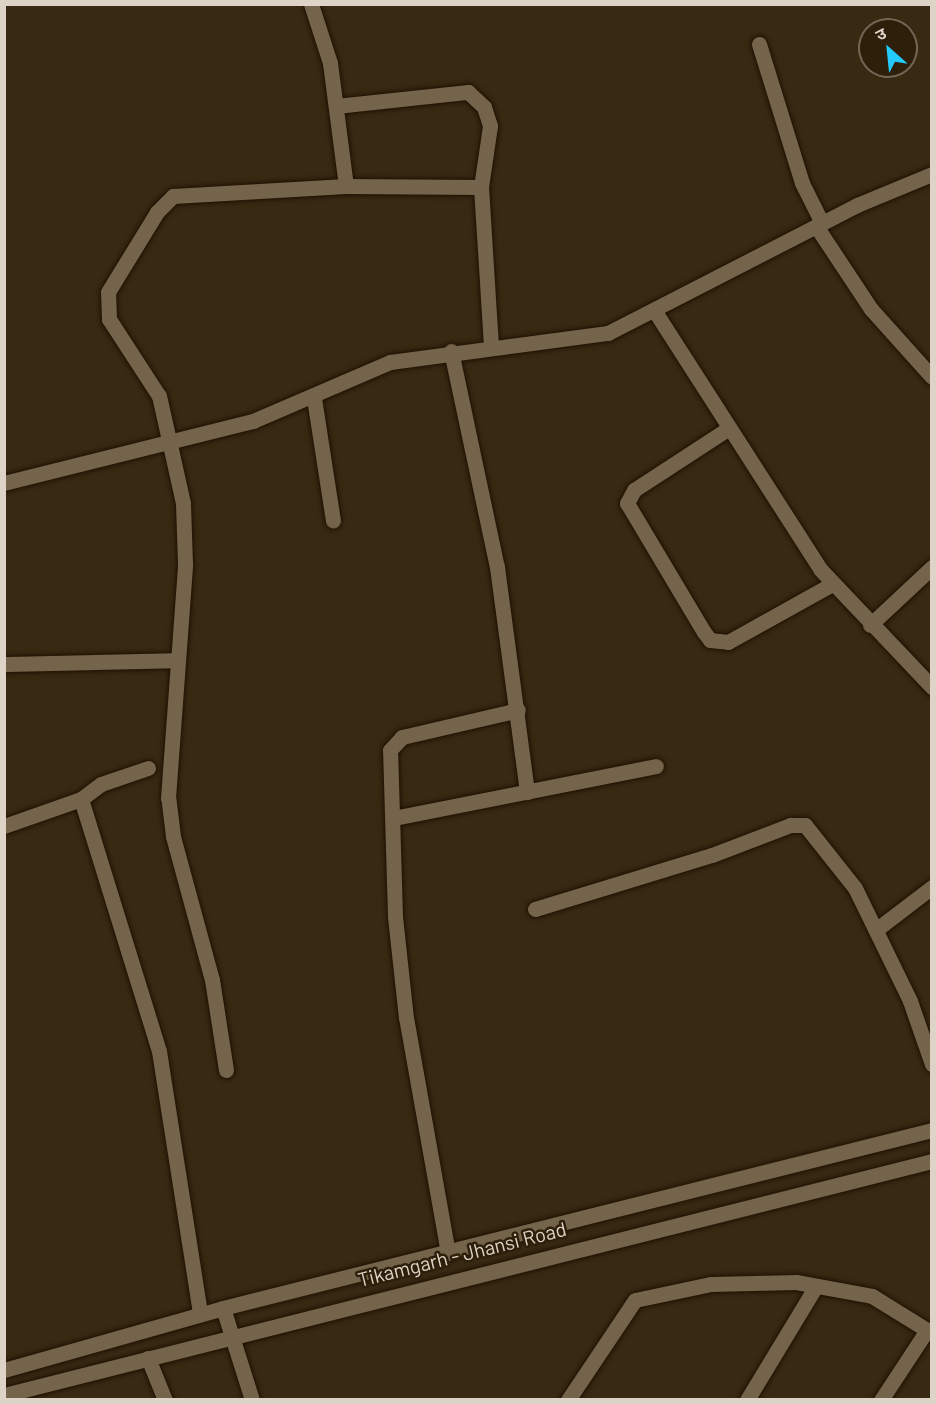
<!DOCTYPE html>
<meta charset="utf-8">
<style>
body{margin:0}
#map{position:relative;width:936px;height:1404px;overflow:hidden;background:#382913;font-family:Barlow,"Noto Sans Devanagari",sans-serif}
div>[style]{position:absolute}
.roads{filter:drop-shadow(0 0 2px #1f1100) drop-shadow(0 0 2px #1f1100)}
.street>*{height:15px;margin:-7.5px;padding:0 7.5px;transform-origin:7.5px;border-radius:7.5px;background:#74644c}
.secondary>*{height:15px;margin:-7.5px;padding:0 7.5px;transform-origin:7.5px;border-radius:7.5px;background:#74644c}
span{translate:-50% -50%;white-space:nowrap;text-align:center;line-height:1.15;-webkit-text-stroke:5px #2d1f09;paint-order:stroke}
.street-label{font-size:20px;color:#ddd4c7}
.frame{position:absolute;inset:0;border:6px solid #ddd4c7;pointer-events:none}
.north{position:absolute;left:858px;top:18px;width:60px;height:60px;box-sizing:border-box;background:#2d1f09;border:2px solid #736755;border-radius:50%;rotate:333deg;font-size:16px;font-weight:700;line-height:24px;text-align:center;color:#ddd4c7}
.north::after{content:'';display:block;margin:auto;width:21px;height:27px;background:#24c9fe;clip-path:polygon(50% 0,100% 100%,50% 72%,0 100%)}
</style>
<div id="map">
<div class="roads">
<div class="street">
<i style="left:311px;top:4px;width:62px;rotate:72.1deg"></i>
<i style="left:330px;top:63px;width:124px;rotate:82.6deg"></i>
<i style="left:759px;top:44px;width:145px;rotate:72.8deg"></i>
<i style="left:802px;top:183px;width:45px;rotate:63.4deg"></i>
<i style="left:336px;top:106px;width:133px;rotate:-6.1deg"></i>
<i style="left:468px;top:92px;width:22px;rotate:43deg"></i>
<i style="left:484px;top:107px;width:20px;rotate:72deg"></i>
<i style="left:490px;top:126px;width:62px;rotate:98.4deg"></i>
<i style="left:816px;top:226px;width:100px;rotate:56.5deg"></i>
<i style="left:871px;top:309px;width:91px;rotate:48.1deg"></i>
<i style="left:654px;top:310px;width:308px;rotate:57.3deg"></i>
<i style="left:820px;top:569px;width:163px;rotate:46.5deg"></i>
<i style="left:451px;top:351px;width:221px;rotate:78deg"></i>
<i style="left:497px;top:567px;width:227px;rotate:82.4deg"></i>
<i style="left:314px;top:398px;width:124px;rotate:81.2deg"></i>
<i style="left:729px;top:428px;width:113px;rotate:146.9deg"></i>
<i style="left:634px;top:490px;width:15px;rotate:118deg"></i>
<i style="left:627px;top:503px;width:150px;rotate:59.2deg"></i>
<i style="left:704px;top:632px;width:10px;rotate:53deg"></i>
<i style="left:710px;top:640px;width:18px;rotate:6deg"></i>
<i style="left:728px;top:642px;width:119px;rotate:-29.1deg"></i>
<i style="left:4px;top:483px;width:257px;rotate:-14deg"></i>
<i style="left:253px;top:421px;width:149px;rotate:-23.3deg"></i>
<i style="left:390px;top:362px;width:220px;rotate:-7.6deg"></i>
<i style="left:608px;top:333px;width:280px;rotate:-27.2deg"></i>
<i style="left:857px;top:205px;width:81px;rotate:-22.5deg"></i>
<i style="left:870px;top:625px;width:85px;rotate:-43.1deg"></i>
<i style="left:4px;top:664px;width:173px;rotate:-1.3deg"></i>
<i style="left:148px;top:768px;width:50px;rotate:161.2deg"></i>
<i style="left:101px;top:784px;width:25px;rotate:143deg"></i>
<i style="left:81px;top:799px;width:264px;rotate:72.8deg"></i>
<i style="left:159px;top:1051px;width:266px;rotate:81.1deg"></i>
<i style="left:394px;top:818px;width:267px;rotate:-11.2deg"></i>
<i style="left:4px;top:826px;width:82px;rotate:-19.3deg"></i>
<i style="left:535px;top:909px;width:185px;rotate:-17deg"></i>
<i style="left:712px;top:855px;width:84px;rotate:-21deg"></i>
<i style="left:790px;top:825px;width:15px"></i>
<i style="left:805px;top:825px;width:80px;rotate:51.6deg"></i>
<i style="left:855px;top:888px;width:126px;rotate:64deg"></i>
<i style="left:910px;top:1001px;width:67px;rotate:70.8deg"></i>
<i style="left:877px;top:929px;width:69px;rotate:-37.4deg"></i>
<i style="left:226px;top:1070px;width:91px;rotate:-98.8deg"></i>
<i style="left:212px;top:980px;width:149px;rotate:-105.2deg"></i>
<i style="left:173px;top:836px;width:38px;rotate:-97deg"></i>
<i style="left:168px;top:798px;width:235px;rotate:-85.8deg"></i>
<i style="left:185px;top:564px;width:61px;rotate:-91.9deg"></i>
<i style="left:183px;top:503px;width:110px;rotate:-102.6deg"></i>
<i style="left:159px;top:396px;width:92px;rotate:-123deg"></i>
<i style="left:109px;top:319px;width:27px;rotate:-92deg"></i>
<i style="left:108px;top:292px;width:94px;rotate:-58.5deg"></i>
<i style="left:157px;top:212px;width:23px;rotate:-45deg"></i>
<i style="left:173px;top:196px;width:173px;rotate:-3.3deg"></i>
<i style="left:346px;top:186px;width:135px;rotate:0.4deg"></i>
<i style="left:481px;top:187px;width:160px;rotate:86.4deg"></i>
<i style="left:448px;top:1253px;width:239px;rotate:-100.1deg"></i>
<i style="left:406px;top:1018px;width:103px;rotate:-96.2deg"></i>
<i style="left:395px;top:916px;width:166px;rotate:-91.7deg"></i>
<i style="left:390px;top:750px;width:18px;rotate:-47deg"></i>
<i style="left:402px;top:737px;width:119px;rotate:-13.1deg"></i>
<i style="left:223px;top:1308px;width:96px;rotate:72.5deg"></i>
<i style="left:148px;top:1358px;width:45px;rotate:68deg"></i>
<i style="left:568px;top:1400px;width:120px;rotate:-56.2deg"></i>
<i style="left:635px;top:1300px;width:78px;rotate:-11.9deg"></i>
<i style="left:711px;top:1284px;width:85px;rotate:-1.3deg"></i>
<i style="left:796px;top:1282px;width:77px;rotate:10.4deg"></i>
<i style="left:872px;top:1296px;width:70px;rotate:31.7deg"></i>
<i style="left:747px;top:1400px;width:133px;rotate:-58.8deg"></i>
<i style="left:881px;top:1400px;width:84px;rotate:-56.7deg"></i>
</div>
<div class="secondary">
<i style="left:4px;top:1370px;width:228px;rotate:-15.8deg"></i>
<i style="left:223px;top:1308px;width:731px;rotate:-14.09deg"></i>
<i style="left:4px;top:1395px;width:957px;rotate:-14.15deg"></i>
</div>
</div>
<div class="street-label">
<span style="left:462px;top:1254px;rotate:-14deg">Tikamgarh - Jhansi Road</span>
</div>
<div class="frame"></div>
<div class="north">उ</div>
</div>
